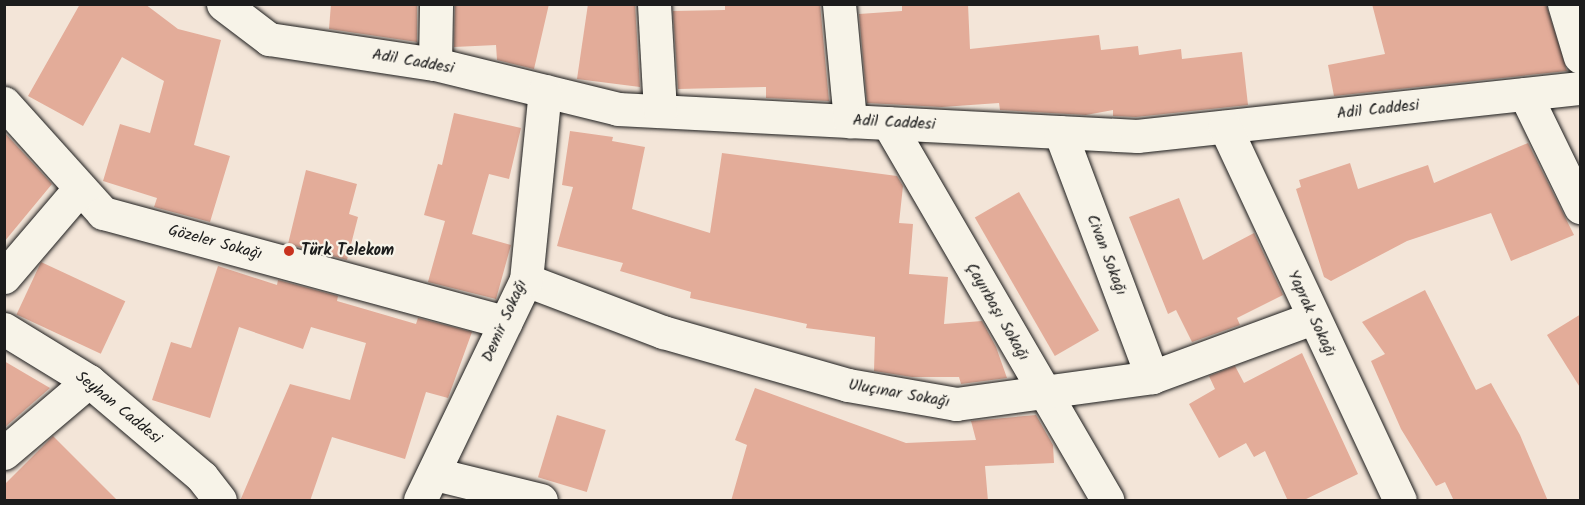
<!DOCTYPE html>
<meta charset="utf-8">
<style>
body{margin:0}
#map{position:relative;width:1585px;height:505px;overflow:hidden;background:#f3e5d8;font-family:Kalam,sans-serif}
div>[style]{position:absolute}
.building>*{inset:0;background:#e3ac99;transform-origin:0 0}
.roads{filter:drop-shadow(0 0 2px #1c1c1c) drop-shadow(0 0 2px #1c1c1c)}
.minor>*{height:33px;margin:-16.5px;padding:0 16.5px;transform-origin:16.5px;border-radius:16.5px;background:#f7f3e8}
.dots>*{width:16px;height:16px;translate:-50% -50%;box-sizing:border-box;border:3px solid #f7f3e8;border-radius:50%}
span{translate:-50% -50%;white-space:nowrap;text-align:center;line-height:1.15;-webkit-text-stroke:4.5px #f7f3e8;paint-order:stroke}
.street-label{font-size:16px;color:#1c1c1c}
.poi-label{font-size:16px;color:#1c1c1c;font-weight:700}
.left{translate:0 -50%;text-align:left}
.frame{position:absolute;inset:0;border:6px solid #1c1c1c;pointer-events:none}
</style>
<div id="map">
<div class="building">
<i style="clip-path:polygon(80px 4px,145px 4px,178px 29px,221px 40px,194px 145px,230px 156px,210px 222px,154px 207px,157px 198px,103px 181px,120px 124px,150px 133px,164px 81px,122px 57px,83px 126px,28px 96px)"></i>
<i style="clip-path:polygon(331px 4px,417px 4px,417px 42px,329px 29px)"></i>
<i style="clip-path:polygon(455px 4px,549px 4px,534px 69px,497px 60px,496px 45px,454px 47px)"></i>
<i style="clip-path:polygon(588px 4px,635px 4px,640px 87px,577px 79px)"></i>
<i style="clip-path:polygon(725px 4px,820px 4px,829px 101px,766px 98px,766px 87px,678px 89px,673px 11px,725px 10px)"></i>
<i style="clip-path:polygon(902px 4px,968px 4px,970px 49px,1099px 35px,1101px 50px,1138px 46px,1139px 55px,1181px 49px,1182px 59px,1242px 52px,1248px 105px,1136px 117px,1113px 116px,1113px 110px,1086px 115px,1000px 110px,999px 103px,942px 107px,867px 103px,859px 14px,902px 11px)"></i>
<i style="clip-path:polygon(1372px 4px,1546px 4px,1567px 71px,1334px 96px,1328px 65px,1385px 54px)"></i>
<i style="clip-path:polygon(454px 113px,521px 128px,509px 179px,489px 174px,472px 234px,511px 245px,496px 299px,428px 282px,445px 221px,424px 215px,438px 164px,442px 165px)"></i>
<i style="clip-path:polygon(570px 131px,613px 137px,612px 141px,645px 147px,632px 209px,710px 233px,722px 153px,897px 176px,903px 186px,899px 223px,913px 224px,909px 274px,948px 277px,944px 324px,982px 321px,996px 347px,1007px 378px,961px 384px,959px 377px,912px 377px,874px 371px,875px 337px,806px 328px,807px 324px,690px 298px,691px 292px,620px 271px,623px 263px,557px 246px,573px 187px,562px 185px)"></i>
<i style="clip-path:polygon(4px 132px,52px 184px,4px 242px)"></i>
<i style="clip-path:polygon(1528px 143px,1574px 235px,1511px 261px,1491px 213px,1407px 241px,1331px 281px,1324px 277px,1296px 189px,1301px 187px,1299px 180px,1350px 163px,1358px 189px,1428px 165px,1434px 183px)"></i>
<i style="clip-path:polygon(306px 170px,357px 184px,349px 214px,358px 217px,347px 260px,288px 244px)"></i>
<i style="left:1019px;top:192px;width:160px;height:51px;rotate:60deg"></i>
<i style="clip-path:polygon(1179px 198px,1203px 260px,1254px 233px,1283px 295px,1237px 318px,1240px 325px,1192px 342px,1176px 310px,1168px 314px,1129px 217px)"></i>
<i style="left:41px;top:262px;width:93px;height:58px;rotate:25deg"></i>
<i style="clip-path:polygon(218px 266px,277px 285px,278px 280px,338px 296px,337px 301px,416px 324px,418px 318px,472px 332px,448px 398px,426px 392px,405px 459px,332px 437px,310px 501px,240px 501px,290px 384px,350px 400px,366px 343px,311px 327px,303px 349px,239px 327px,210px 418px,152px 400px,171px 342px,191px 348px)"></i>
<i style="clip-path:polygon(1425px 290px,1476px 390px,1491px 383px,1520px 435px,1548px 501px,1454px 501px,1445px 482px,1436px 486px,1401px 429px,1371px 361px,1385px 354px,1362px 322px)"></i>
<i style="clip-path:polygon(1581px 314px,1581px 389px,1547px 335px)"></i>
<i style="clip-path:polygon(1302px 353px,1358px 474px,1302px 501px,1288px 501px,1265px 451px,1254px 457px,1246px 443px,1219px 458px,1189px 404px,1215px 389px,1209px 376px,1235px 366px,1244px 383px)"></i>
<i style="clip-path:polygon(4px 361px,50px 388px,4px 428px)"></i>
<i style="clip-path:polygon(755px 388px,906px 443px,976px 440px,971px 421px,1036px 415px,1053px 445px,1054px 463px,985px 466px,988px 501px,731px 501px,747px 445px,735px 440px)"></i>
<i style="left:557px;top:415px;width:51px;height:65px;rotate:17deg"></i>
<i style="clip-path:polygon(53px 436px,118px 501px,4px 501px,4px 485px)"></i>
</div>
<div class="roads">
<div class="minor">
<i style="left:223px;top:4px;width:58px;rotate:37.3deg"></i>
<i style="left:269px;top:39px;width:168px;rotate:8.6deg"></i>
<i style="left:435px;top:64px;width:188px;rotate:13.8deg"></i>
<i style="left:618px;top:109px;width:520px;rotate:2.98deg"></i>
<i style="left:1137px;top:136px;width:446px;rotate:-6.2deg"></i>
<i style="left:654px;top:4px;width:107px;rotate:86.8deg"></i>
<i style="left:839px;top:4px;width:118px;rotate:84.6deg"></i>
<i style="left:1564px;top:4px;width:55px;rotate:73.2deg"></i>
<i style="left:435px;top:64px;width:60px;rotate:-89deg"></i>
<i style="left:1525px;top:94px;width:126px;rotate:64deg"></i>
<i style="left:4px;top:103px;width:148px;rotate:48deg"></i>
<i style="left:103px;top:213px;width:417px;rotate:15.2deg"></i>
<i style="left:888px;top:123px;width:436px;rotate:59.8deg"></i>
<i style="left:1225px;top:127px;width:412px;rotate:64.9deg"></i>
<i style="left:1060px;top:132px;width:262px;rotate:69.4deg"></i>
<i style="left:4px;top:277px;width:117px;rotate:-49.5deg"></i>
<i style="left:526px;top:280px;width:147px;rotate:20.8deg"></i>
<i style="left:663px;top:332px;width:192px;rotate:16deg"></i>
<i style="left:848px;top:385px;width:110px;rotate:10deg"></i>
<i style="left:956px;top:404px;width:198px;rotate:-7.8deg"></i>
<i style="left:1152px;top:377px;width:171px;rotate:-20.2deg"></i>
<i style="left:4px;top:329px;width:100px;rotate:31.5deg"></i>
<i style="left:89px;top:381px;width:148px;rotate:40.3deg"></i>
<i style="left:202px;top:477px;width:29px;rotate:52deg"></i>
<i style="left:4px;top:453px;width:111px;rotate:-40.3deg"></i>
<i style="left:435px;top:474px;width:109px;rotate:13.8deg"></i>
<i style="left:420px;top:500px;width:244px;rotate:-64.3deg"></i>
<i style="left:526px;top:280px;width:190px;rotate:-84.3deg"></i>
</div>
</div>
<div class="dots">
<i style="left:289px;top:251px;background:#c8321e"></i>
</div>
<div class="street-label">
<span style="left:413px;top:62px;rotate:10deg">Adil Caddesi</span>
<span style="left:1378px;top:110px;rotate:-6deg">Adil Caddesi</span>
<span style="left:894px;top:123px;rotate:3deg">Adil Caddesi</span>
<span style="left:215px;top:243px;rotate:15deg">Gözeler Sokağı</span>
<span style="left:1106px;top:255px;rotate:69deg">Civan Sokağı</span>
<span style="left:997px;top:312px;rotate:60deg">Çayırbaşı Sokağı</span>
<span style="left:1311px;top:314px;rotate:65deg">Yaprak Sokağı</span>
<span style="left:505px;top:321px;rotate:-66deg">Demir Sokağı</span>
<span style="left:899px;top:394px;rotate:10deg">Uluçınar Sokağı</span>
<span style="left:118px;top:408px;rotate:39deg">Seyhan Caddesi</span>
</div>
<div class="poi-label">
<span class="left" style="left:301px;top:251px">Türk Telekom</span>
</div>
<div class="frame"></div>
</div>
